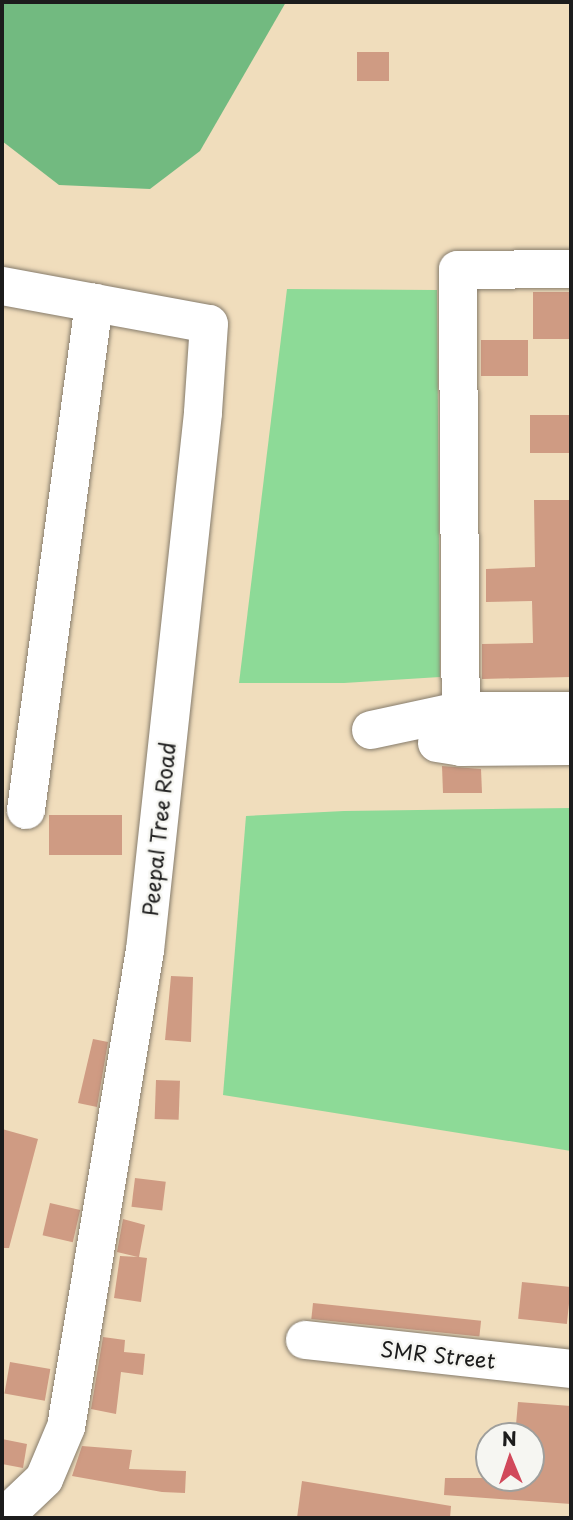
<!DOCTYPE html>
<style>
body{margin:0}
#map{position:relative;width:573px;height:1520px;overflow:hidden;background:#f0ddbc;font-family:"Playpen Sans",sans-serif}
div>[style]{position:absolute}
.green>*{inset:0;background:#8dda97}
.forest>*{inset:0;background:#72ba80}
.building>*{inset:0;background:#cf9b83;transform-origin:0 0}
.roads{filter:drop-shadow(0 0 2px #867c6c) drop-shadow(0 0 2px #867c6c)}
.minor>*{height:38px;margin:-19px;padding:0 19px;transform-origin:19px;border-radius:19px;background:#fff}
span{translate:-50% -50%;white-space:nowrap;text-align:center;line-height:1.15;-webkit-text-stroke:5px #f6f6f2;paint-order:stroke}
.street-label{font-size:21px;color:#1c1c1c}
.frame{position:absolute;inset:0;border:4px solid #1c1c1c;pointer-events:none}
.north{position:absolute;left:475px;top:1422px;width:70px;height:70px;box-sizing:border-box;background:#f6f6f2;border:2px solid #9f9f9c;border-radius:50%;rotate:358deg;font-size:19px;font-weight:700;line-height:28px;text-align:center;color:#1c1c1c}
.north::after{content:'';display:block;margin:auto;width:24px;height:32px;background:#d1495b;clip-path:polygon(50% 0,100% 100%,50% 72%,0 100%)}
</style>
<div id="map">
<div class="green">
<i style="clip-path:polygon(287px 289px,437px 290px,440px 677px,344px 683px,239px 683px)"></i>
<i style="clip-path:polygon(571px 808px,571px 1151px,223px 1095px,246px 816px,344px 811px)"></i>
</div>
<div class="forest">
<i style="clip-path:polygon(2px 2px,286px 2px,200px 151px,150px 189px,59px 185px,2px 141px)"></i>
</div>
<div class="building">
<i style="left:357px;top:52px;width:32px;height:29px"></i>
<i style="left:571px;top:292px;width:47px;height:38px;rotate:90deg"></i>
<i style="left:528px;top:340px;width:36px;height:47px;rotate:90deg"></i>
<i style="left:571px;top:415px;width:38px;height:41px;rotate:90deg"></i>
<i style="clip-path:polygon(534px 500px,571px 500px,571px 677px,482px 679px,482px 644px,533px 643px,532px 601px,486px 602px,486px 569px,535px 567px)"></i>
<i style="clip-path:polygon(442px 766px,481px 769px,482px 793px,443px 793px)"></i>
<i style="left:49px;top:815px;width:73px;height:40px"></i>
<i style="clip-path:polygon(171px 976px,193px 977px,191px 1042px,165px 1040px)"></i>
<i style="clip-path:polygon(93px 1039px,108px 1042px,97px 1107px,78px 1103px)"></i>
<i style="left:156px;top:1080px;width:24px;height:39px;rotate:2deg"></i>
<i style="clip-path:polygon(2px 1129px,38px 1139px,9px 1248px,2px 1248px)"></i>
<i style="left:135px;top:1178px;width:31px;height:29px;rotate:7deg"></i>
<i style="left:50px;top:1203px;width:31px;height:33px;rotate:13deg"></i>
<i style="clip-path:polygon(123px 1219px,145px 1225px,139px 1257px,147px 1258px,141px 1302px,114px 1298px,120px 1256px,138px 1257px,117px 1252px)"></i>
<i style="left:522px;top:1282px;width:49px;height:37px;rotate:6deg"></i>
<i style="left:313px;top:1303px;width:169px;height:16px;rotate:6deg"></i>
<i style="clip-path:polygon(103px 1337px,125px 1340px,124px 1352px,145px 1354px,143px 1375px,121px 1372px,116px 1414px,91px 1409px)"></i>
<i style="left:10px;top:1362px;width:41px;height:32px;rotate:10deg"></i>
<i style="clip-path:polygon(518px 1402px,571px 1406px,571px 1504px,444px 1495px,445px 1478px,531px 1478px,531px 1436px,515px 1436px)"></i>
<i style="clip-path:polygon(2px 1439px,27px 1444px,23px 1468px,2px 1464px)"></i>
<i style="clip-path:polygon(82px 1446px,132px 1450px,129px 1469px,186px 1471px,185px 1493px,162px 1492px,72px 1476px)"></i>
<i style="clip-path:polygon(302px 1481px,451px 1506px,450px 1518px,297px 1518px)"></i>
</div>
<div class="roads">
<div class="minor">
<i style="left:2px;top:286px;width:210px;rotate:10.4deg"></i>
<i style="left:209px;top:324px;width:89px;rotate:93.9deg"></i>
<i style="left:203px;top:413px;width:540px;rotate:96.16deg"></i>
<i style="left:145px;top:950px;width:483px;rotate:99.4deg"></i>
<i style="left:66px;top:1427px;width:56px;rotate:112.9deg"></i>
<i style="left:44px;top:1479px;width:57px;rotate:136.4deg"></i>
<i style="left:371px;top:730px;width:91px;rotate:-12.1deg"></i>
<i style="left:460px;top:711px;width:111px"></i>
<i style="left:437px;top:743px;width:24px;rotate:9deg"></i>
<i style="left:461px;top:747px;width:110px;rotate:-0.5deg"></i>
<i style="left:461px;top:747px;width:477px;rotate:-90.4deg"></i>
<i style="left:458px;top:270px;width:113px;rotate:-0.5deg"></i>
<i style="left:26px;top:810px;width:512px;rotate:-82.36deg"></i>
<i style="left:305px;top:1340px;width:268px;rotate:6.2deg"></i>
</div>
</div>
<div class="street-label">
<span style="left:158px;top:829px;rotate:-84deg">Peepal Tree Road</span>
<span style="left:438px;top:1354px;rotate:6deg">SMR Street</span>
</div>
<div class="frame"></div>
<div class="north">N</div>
</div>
